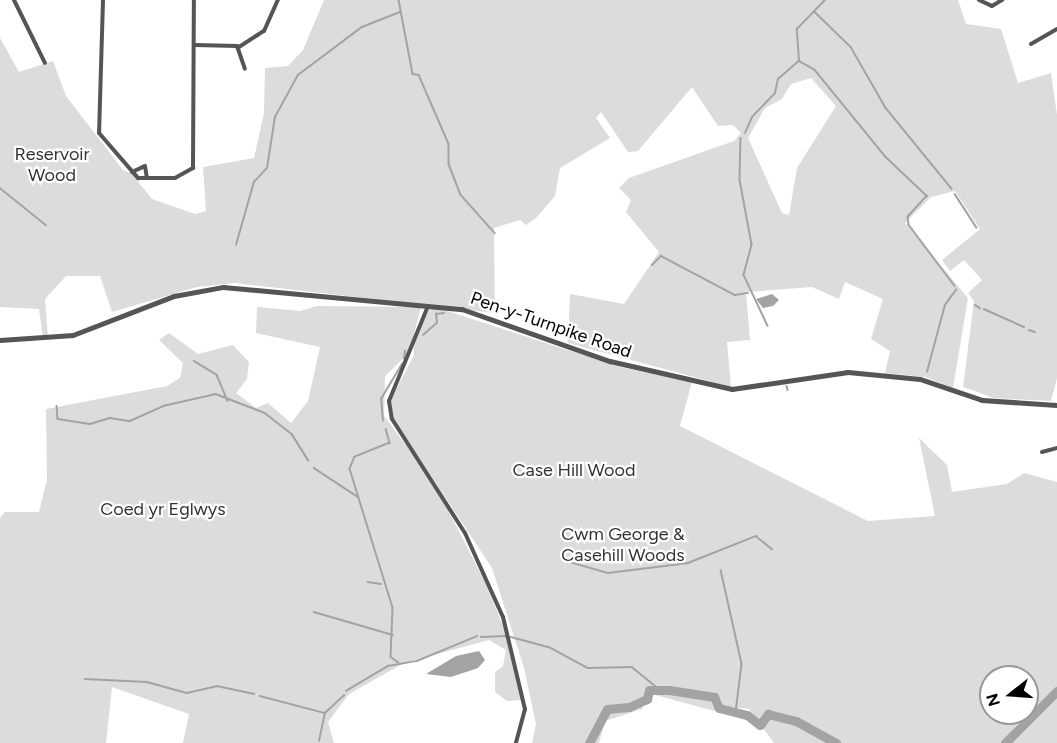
<!DOCTYPE html>
<style>
body{margin:0}
#map{position:relative;width:1057px;height:743px;overflow:hidden;background:#fff;font-family:Figtree,sans-serif}
div>[style]{position:absolute}
.green>*{inset:0;background:#dcdcdc}
.water>*{inset:0;background:#a3a3a3}
.stream>*{height:1.5px;margin:-0.75px;padding:0 0.75px;transform-origin:0.75px;border-radius:0.75px;background:#a3a3a3}
.river>*{height:9px;margin:-4.5px;padding:0 4.5px;transform-origin:4.5px;border-radius:4.5px;background:#a3a3a3}
.minor>*{height:4px;margin:-2px;padding:0 2px;transform-origin:2px;border-radius:2px;background:#555}
.tertiary>*{height:4.5px;margin:-2.25px;padding:0 2.25px;transform-origin:2.25px;border-radius:2.25px;background:#555}
span{translate:-50% -50%;white-space:nowrap;text-align:center;line-height:1.15;-webkit-text-stroke:4.5px #fff;paint-order:stroke}
.park-label{font-size:18px;color:#333}
.street-label{font-size:18px;color:#000}
.north{position:absolute;left:979px;top:665px;width:60px;height:60px;box-sizing:border-box;background:#fff;border:2px solid #999;border-radius:50%;rotate:253deg;font-size:16px;font-weight:700;line-height:24px;text-align:center;color:#000}
.north::after{content:'';display:block;margin:auto;width:21px;height:27px;background:#000;clip-path:polygon(50% 0,100% 100%,50% 72%,0 100%)}
</style>
<div id="map">
<div class="green">
<i style="clip-path:polygon(evenodd,324px 0,958px 0,966px 24px,1001px 29px,1018px 83px,1051px 73px,1057px 115px,1057px 378px,1051px 401px,994px 398px,963px 387px,974px 301px,968px 293px,982px 280px,964px 260px,950px 271px,942px 260px,980px 229px,955px 191px,931px 197px,905px 223px,968px 298px,953px 388px,925px 377px,885px 373px,890px 351px,871px 339px,883px 299px,845px 282px,839px 299px,812px 287px,746px 292px,750px 340px,727px 342px,731px 387px,568px 343px,570px 294px,624px 304px,659px 252px,626px 212px,631px 200px,619px 188px,629px 178px,734px 141px,741px 133px,733px 125px,718px 126px,692px 87px,638px 151px,628px 152px,601px 112px,596px 118px,610px 138px,560px 168px,555px 196px,536px 218px,526px 225px,520px 220px,494px 228px,495px 313px,235px 283px,197px 287px,112px 312px,100px 276px,66px 276px,45px 299px,48px 338px,43px 339px,39px 309px,0 307px,0 38px,19px 72px,53px 61px,66px 96px,123px 170px,131px 173px,152px 199px,195px 214px,206px 211px,203px 167px,254px 158px,264px 113px,265px 68px,288px 66px,303px 50px,324px 0,811px 78px,836px 106px,797px 168px,789px 215px,782px 213px,748px 138px,765px 108px,782px 99px,791px 84px,811px 78px)"></i>
<i style="clip-path:polygon(317px 306px,421px 307px,409px 353px,385px 376px,384px 416px,433px 481px,486px 584px,511px 646px,521px 700px,507px 701px,495px 692px,495px 672px,503px 666px,506px 650px,489px 640px,404px 663px,349px 694px,328px 722px,334px 743px,183px 743px,189px 714px,112px 687px,106px 743px,0 743px,0 518px,5px 512px,39px 512px,47px 479px,46px 409px,167px 386px,180px 378px,183px 363px,159px 340px,169px 333px,198px 354px,233px 345px,249px 362px,247px 379px,236px 393px,256px 408px,268px 403px,291px 423px,308px 401px,320px 347px,256px 333px,257px 307px,300px 311px)"></i>
<i style="clip-path:polygon(evenodd,438px 308px,620px 367px,692px 382px,680px 426px,868px 521px,935px 516px,919px 438px,947px 465px,952px 492px,1007px 484px,1024px 473px,1057px 482px,1057px 743px,774px 743px,749px 709px,731px 707px,729px 715px,648px 693px,642px 709px,605px 721px,599px 743px,532px 743px,536px 724px,524px 668px,492px 568px,394px 420px,390px 401px,414px 355px,413px 342px,429px 310px,438px 308px,991px 677px,1027px 677px,1027px 713px,991px 713px,991px 677px)"></i>
</div>
<div class="water">
<i style="clip-path:polygon(772px 294px,779px 300px,773px 306px,763px 308px,756px 299px)"></i>
<i style="clip-path:polygon(479px 651px,485px 660px,478px 668px,451px 677px,426px 674px,456px 656px)"></i>
</div>
<div class="stream">
<i style="left:399px;top:0;width:75px;rotate:79.3deg"></i>
<i style="left:413px;top:74px;width:6px;rotate:9deg"></i>
<i style="left:419px;top:75px;width:75px;rotate:66.5deg"></i>
<i style="left:449px;top:144px;width:20px;rotate:90deg"></i>
<i style="left:449px;top:164px;width:33px;rotate:69deg"></i>
<i style="left:461px;top:195px;width:51px;rotate:48.2deg"></i>
<i style="left:815px;top:12px;width:50px;rotate:44.2deg"></i>
<i style="left:851px;top:47px;width:70px;rotate:60.2deg"></i>
<i style="left:886px;top:108px;width:104px;rotate:50.8deg"></i>
<i style="left:799px;top:61px;width:18px;rotate:29deg"></i>
<i style="left:815px;top:70px;width:112px;rotate:50.8deg"></i>
<i style="left:886px;top:157px;width:57px;rotate:43.6deg"></i>
<i style="left:927px;top:196px;width:28px;rotate:132deg"></i>
<i style="left:908px;top:217px;width:8px;rotate:83deg"></i>
<i style="left:909px;top:225px;width:76px;rotate:53deg"></i>
<i style="left:745px;top:133px;width:17px;rotate:-66deg"></i>
<i style="left:752px;top:117px;width:33px;rotate:-46deg"></i>
<i style="left:775px;top:93px;width:14px;rotate:-78deg"></i>
<i style="left:778px;top:79px;width:28px;rotate:-41deg"></i>
<i style="left:799px;top:61px;width:32px;rotate:-94deg"></i>
<i style="left:797px;top:29px;width:40px;rotate:-46deg"></i>
<i style="left:741px;top:138px;width:42px;rotate:91.4deg"></i>
<i style="left:740px;top:180px;width:66px;rotate:79.5deg"></i>
<i style="left:752px;top:245px;width:31px;rotate:105deg"></i>
<i style="left:744px;top:275px;width:56px;rotate:64.8deg"></i>
<i style="left:0;top:188px;width:59px;rotate:38.8deg"></i>
<i style="left:955px;top:194px;width:40px;rotate:57.1deg"></i>
<i style="left:236px;top:245px;width:66px;rotate:-74.1deg"></i>
<i style="left:254px;top:182px;width:19px;rotate:-47deg"></i>
<i style="left:267px;top:168px;width:52px;rotate:-81.1deg"></i>
<i style="left:275px;top:117px;width:48px;rotate:-61.3deg"></i>
<i style="left:298px;top:75px;width:80px;rotate:-36.9deg"></i>
<i style="left:362px;top:27px;width:41px;rotate:-21.5deg"></i>
<i style="left:652px;top:265px;width:13px;rotate:-45deg"></i>
<i style="left:661px;top:256px;width:84px;rotate:27.8deg"></i>
<i style="left:735px;top:295px;width:13px;rotate:-9deg"></i>
<i style="left:975px;top:305px;width:6px;rotate:31deg"></i>
<i style="left:984px;top:309px;width:44px;rotate:24.2deg"></i>
<i style="left:1029px;top:330px;width:6px;rotate:18deg"></i>
<i style="left:423px;top:335px;width:18px;rotate:-41deg"></i>
<i style="left:437px;top:323px;width:9px;rotate:-96deg"></i>
<i style="left:436px;top:314px;width:8px;rotate:-7deg"></i>
<i style="left:404px;top:359px;width:8px;rotate:-83deg"></i>
<i style="left:194px;top:361px;width:27px;rotate:31deg"></i>
<i style="left:217px;top:375px;width:28px;rotate:67deg"></i>
<i style="left:927px;top:372px;width:69px;rotate:-75deg"></i>
<i style="left:945px;top:305px;width:19px;rotate:-54deg"></i>
<i style="left:787px;top:386px;width:4px;rotate:76deg"></i>
<i style="left:57px;top:406px;width:13px;rotate:86deg"></i>
<i style="left:58px;top:419px;width:32px;rotate:9deg"></i>
<i style="left:90px;top:424px;width:21px;rotate:-17deg"></i>
<i style="left:110px;top:418px;width:20px;rotate:9deg"></i>
<i style="left:130px;top:421px;width:36px;rotate:-24deg"></i>
<i style="left:163px;top:406px;width:54px;rotate:-12.8deg"></i>
<i style="left:216px;top:394px;width:53px;rotate:21.2deg"></i>
<i style="left:265px;top:413px;width:34px;rotate:38deg"></i>
<i style="left:292px;top:434px;width:31px;rotate:58deg"></i>
<i style="left:383px;top:421px;width:22px;rotate:-95deg"></i>
<i style="left:381px;top:399px;width:41px;rotate:-59deg"></i>
<i style="left:386px;top:429px;width:15px;rotate:74deg"></i>
<i style="left:390px;top:443px;width:38px;rotate:158deg"></i>
<i style="left:355px;top:457px;width:13px;rotate:113deg"></i>
<i style="left:350px;top:469px;width:145px;rotate:72.8deg"></i>
<i style="left:393px;top:608px;width:49px;rotate:92.3deg"></i>
<i style="left:391px;top:657px;width:9px;rotate:36deg"></i>
<i style="left:314px;top:468px;width:53px;rotate:33.4deg"></i>
<i style="left:563px;top:560px;width:47px;rotate:16.1deg"></i>
<i style="left:608px;top:573px;width:81px;rotate:-7.1deg"></i>
<i style="left:688px;top:563px;width:73px;rotate:-21.7deg"></i>
<i style="left:756px;top:536px;width:21px;rotate:39deg"></i>
<i style="left:721px;top:570px;width:96px;rotate:77.4deg"></i>
<i style="left:742px;top:664px;width:49px;rotate:97deg"></i>
<i style="left:368px;top:582px;width:13px;rotate:9deg"></i>
<i style="left:314px;top:612px;width:82px;rotate:16.2deg"></i>
<i style="left:481px;top:637px;width:25px;rotate:-2deg"></i>
<i style="left:511px;top:637px;width:39px;rotate:15deg"></i>
<i style="left:549px;top:647px;width:44px;rotate:28.3deg"></i>
<i style="left:588px;top:668px;width:44px;rotate:-1.3deg"></i>
<i style="left:632px;top:667px;width:36px;rotate:39deg"></i>
<i style="left:85px;top:679px;width:62px;rotate:2.8deg"></i>
<i style="left:147px;top:682px;width:41px;rotate:15.4deg"></i>
<i style="left:187px;top:693px;width:31px;rotate:-13deg"></i>
<i style="left:217px;top:686px;width:38px;rotate:12deg"></i>
<i style="left:346px;top:691px;width:49px;rotate:-30.8deg"></i>
<i style="left:388px;top:666px;width:29px;rotate:-10deg"></i>
<i style="left:417px;top:661px;width:65px;rotate:-22.6deg"></i>
<i style="left:260px;top:696px;width:67px;rotate:14.7deg"></i>
<i style="left:319px;top:741px;width:29px;rotate:-78deg"></i>
<i style="left:325px;top:713px;width:26px;rotate:-43deg"></i>
</div>
<div class="river">
<i style="left:589px;top:743px;width:38px;rotate:-62deg"></i>
<i style="left:607px;top:709px;width:22px;rotate:-5deg"></i>
<i style="left:629px;top:707px;width:20px;rotate:-24deg"></i>
<i style="left:647px;top:699px;width:9px;rotate:-77deg"></i>
<i style="left:649px;top:690px;width:20px"></i>
<i style="left:669px;top:690px;width:46px;rotate:8.8deg"></i>
<i style="left:714px;top:697px;width:12px;rotate:66deg"></i>
<i style="left:719px;top:708px;width:29px;rotate:14deg"></i>
<i style="left:747px;top:715px;width:16px;rotate:38deg"></i>
<i style="left:760px;top:725px;width:14px;rotate:-54deg"></i>
<i style="left:768px;top:714px;width:29px;rotate:14deg"></i>
<i style="left:796px;top:721px;width:46px;rotate:28.8deg"></i>
<i style="left:1005px;top:743px;width:74px;rotate:-45deg"></i>
</div>
<div class="minor">
<i style="left:14px;top:0;width:70px;rotate:63.8deg"></i>
<i style="left:103px;top:0;width:133px;rotate:91.7deg"></i>
<i style="left:99px;top:133px;width:60px;rotate:49.1deg"></i>
<i style="left:138px;top:178px;width:37px"></i>
<i style="left:175px;top:178px;width:21px;rotate:-29deg"></i>
<i style="left:193px;top:168px;width:168px;rotate:-89.7deg"></i>
<i style="left:979px;top:0;width:14px;rotate:25deg"></i>
<i style="left:992px;top:6px;width:12px;rotate:-31deg"></i>
<i style="left:1031px;top:44px;width:30px;rotate:-30deg"></i>
<i style="left:195px;top:45px;width:42px;rotate:1.4deg"></i>
<i style="left:237px;top:46px;width:24px;rotate:71deg"></i>
<i style="left:239px;top:47px;width:30px;rotate:-33deg"></i>
<i style="left:264px;top:31px;width:34px;rotate:-66deg"></i>
<i style="left:132px;top:172px;width:14px;rotate:-25deg"></i>
<i style="left:145px;top:166px;width:12px;rotate:81deg"></i>
<i style="left:428px;top:306px;width:103px;rotate:112.3deg"></i>
<i style="left:389px;top:401px;width:18px;rotate:81deg"></i>
<i style="left:392px;top:419px;width:135px;rotate:57.4deg"></i>
<i style="left:465px;top:533px;width:92px;rotate:65.7deg"></i>
<i style="left:503px;top:617px;width:95px;rotate:76.6deg"></i>
<i style="left:525px;top:709px;width:35px;rotate:105deg"></i>
<i style="left:1042px;top:452px;width:16px;rotate:-15deg"></i>
</div>
<div class="tertiary">
<i style="left:0;top:340px;width:73px;rotate:-3.9deg"></i>
<i style="left:73px;top:335px;width:108px;rotate:-21.1deg"></i>
<i style="left:174px;top:296px;width:50px;rotate:-10.4deg"></i>
<i style="left:223px;top:287px;width:240px;rotate:5.3deg"></i>
<i style="left:462px;top:309px;width:157px;rotate:19.4deg"></i>
<i style="left:610px;top:361px;width:125px;rotate:12.9deg"></i>
<i style="left:732px;top:389px;width:117px;rotate:-8.3deg"></i>
<i style="left:848px;top:372px;width:72px;rotate:5.6deg"></i>
<i style="left:920px;top:379px;width:65px;rotate:18.7deg"></i>
<i style="left:982px;top:400px;width:75px;rotate:3.8deg"></i>
</div>
<div class="park-label">
<span style="left:52px;top:165px">Reservoir<br>Wood</span>
<span style="left:574px;top:470px">Case Hill Wood</span>
<span style="left:163px;top:509px">Coed yr Eglwys</span>
<span style="left:623px;top:545px">Cwm George &amp;<br>Casehill Woods</span>
</div>
<div class="street-label">
<span style="left:551px;top:325px;rotate:19deg">Pen-y-Turnpike Road</span>
</div>
<div class="north">N</div>
</div>
